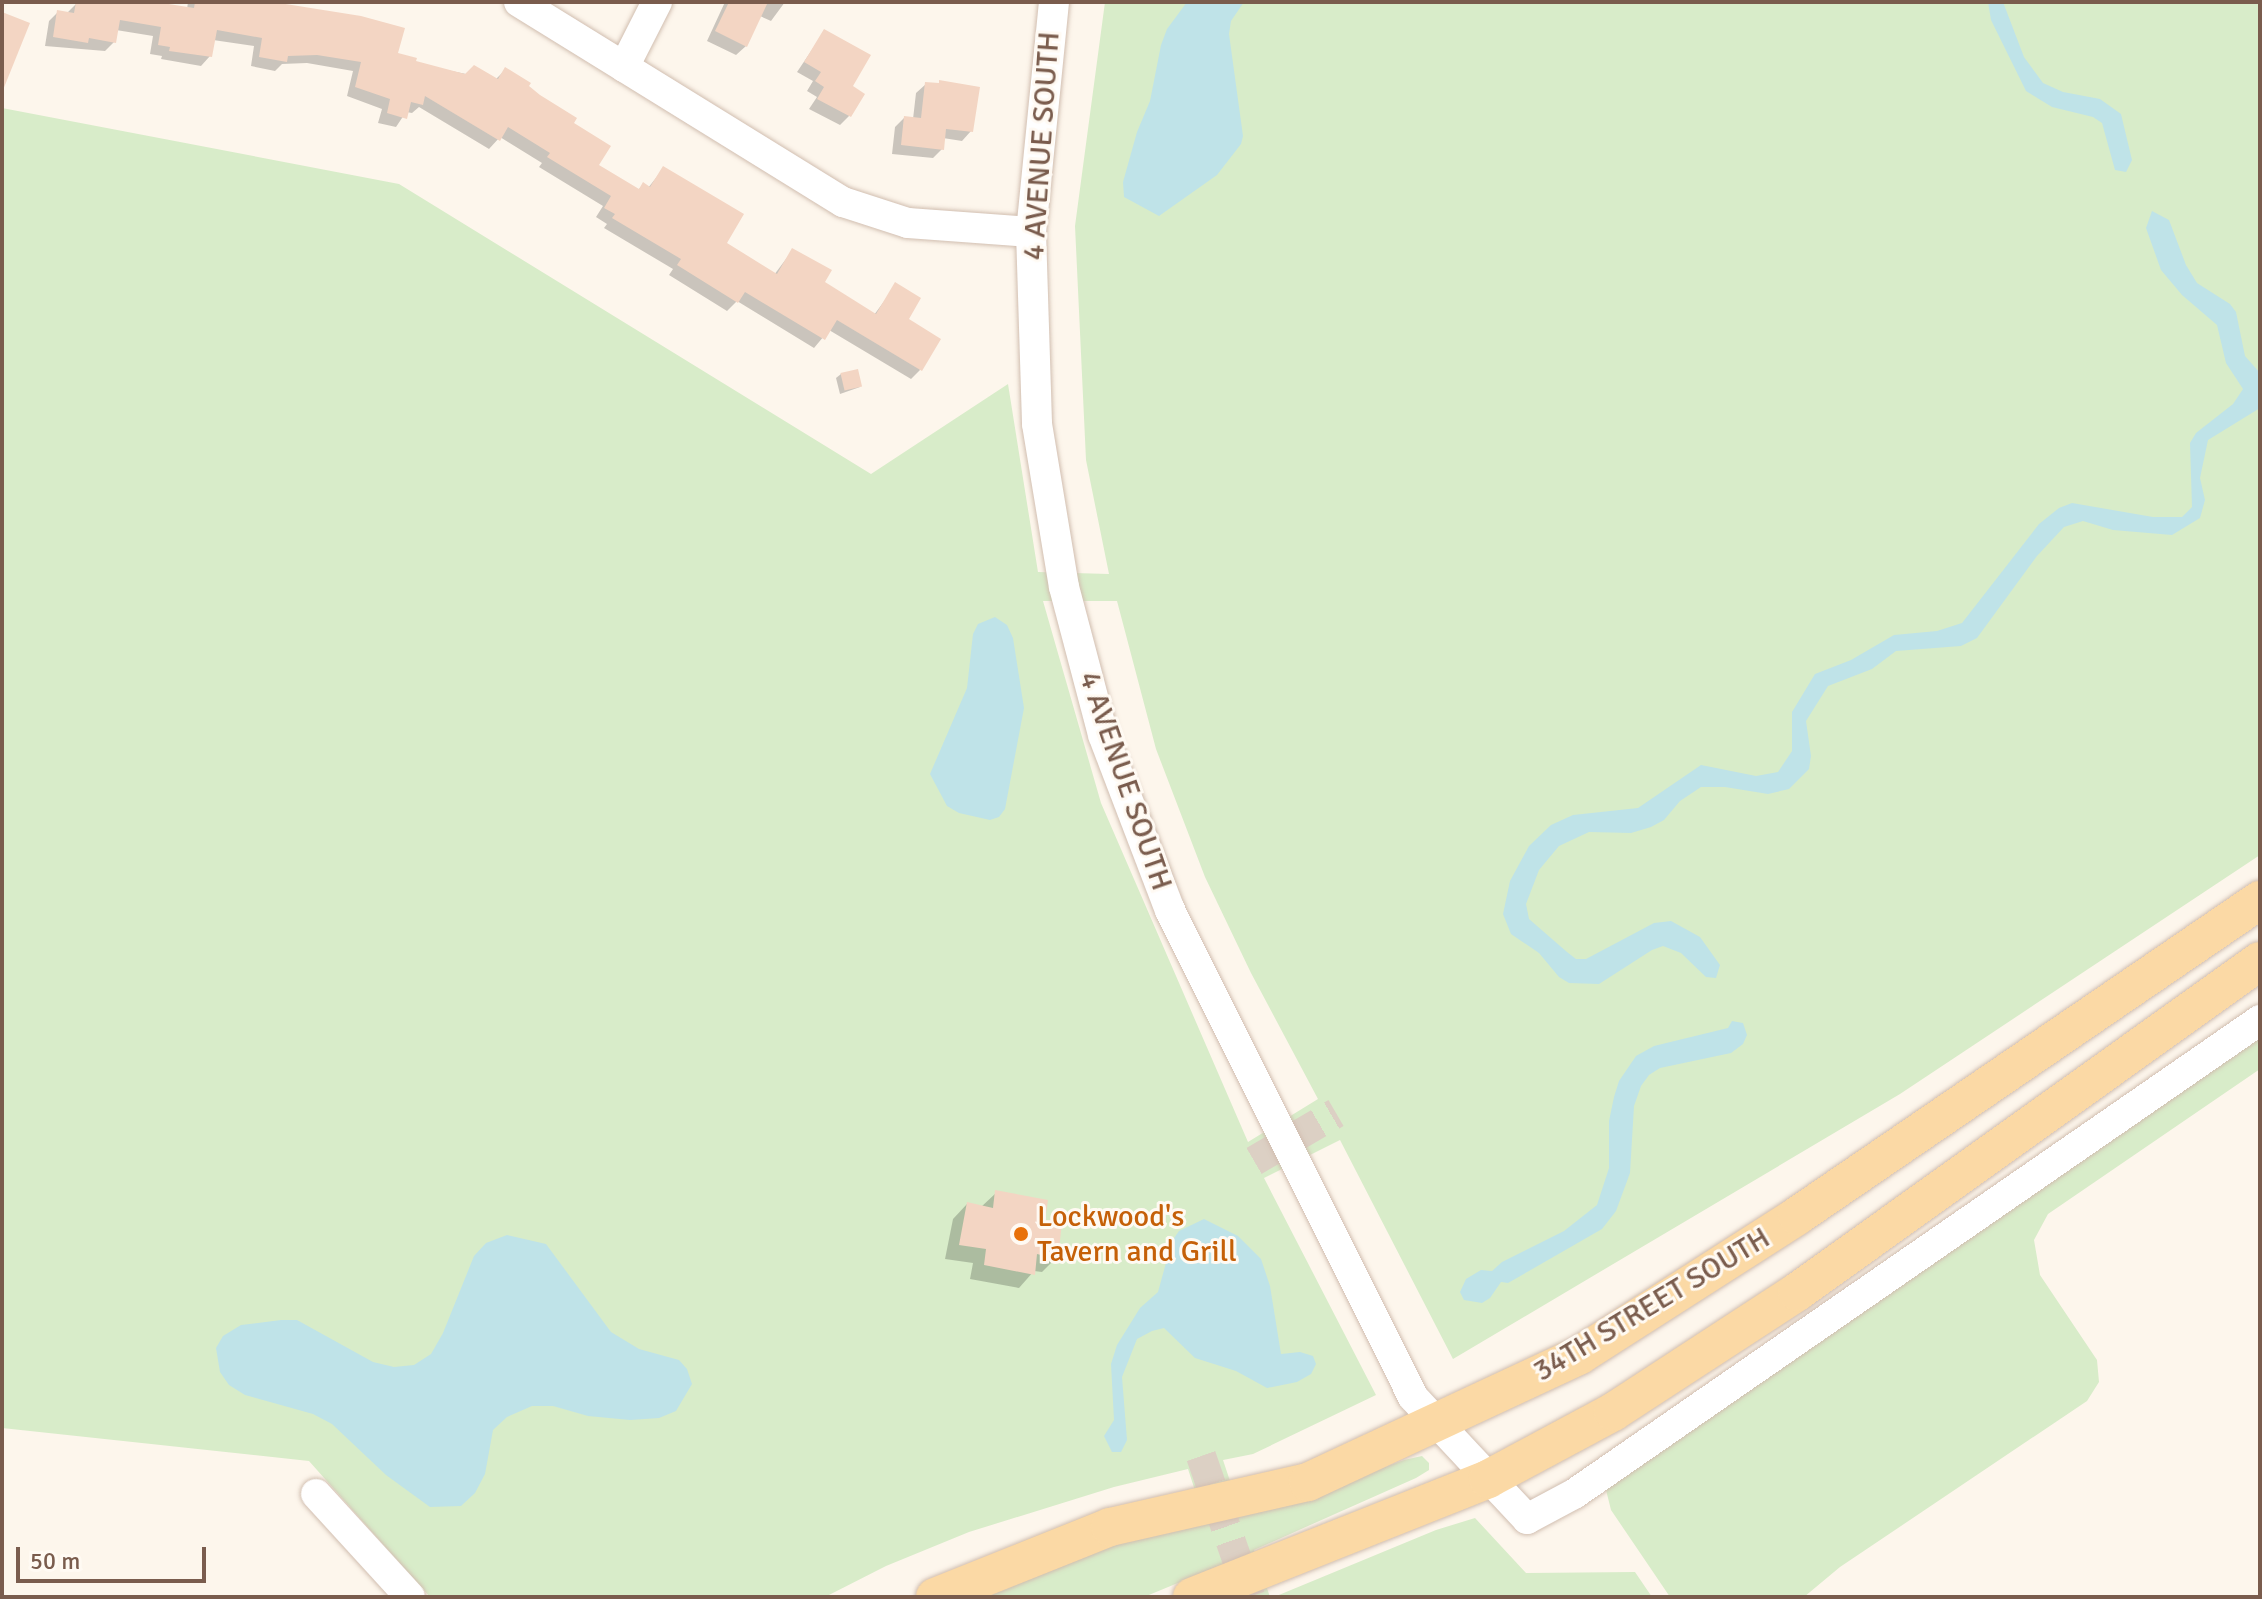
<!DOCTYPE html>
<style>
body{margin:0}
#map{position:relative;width:2262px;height:1599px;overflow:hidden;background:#fdf6ec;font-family:Signika,sans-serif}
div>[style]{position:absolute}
.green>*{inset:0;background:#d8ecc9}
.water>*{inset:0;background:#bfe3e8}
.shadow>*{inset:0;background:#0003}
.building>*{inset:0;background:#f3d5c3;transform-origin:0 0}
.minor-tunnel>*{height:30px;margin-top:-15px;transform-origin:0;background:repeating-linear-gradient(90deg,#dcd0c4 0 30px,transparent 0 45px)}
.roads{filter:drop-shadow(0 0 2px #d1beb0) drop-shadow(0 0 2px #d1beb0)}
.minor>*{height:30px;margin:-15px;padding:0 15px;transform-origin:15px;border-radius:15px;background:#fff}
.major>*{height:38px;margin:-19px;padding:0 19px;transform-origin:19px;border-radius:19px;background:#fbd9a5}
.dots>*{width:22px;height:22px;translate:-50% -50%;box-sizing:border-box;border:4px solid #fffaf3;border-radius:50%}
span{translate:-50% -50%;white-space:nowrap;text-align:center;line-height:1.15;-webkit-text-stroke:6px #fffaf3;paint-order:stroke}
.street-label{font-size:30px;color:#7a5c4d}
.food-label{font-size:30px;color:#c56008}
.left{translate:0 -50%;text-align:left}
.frame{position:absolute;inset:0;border:4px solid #7a5c4d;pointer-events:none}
.scale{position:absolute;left:16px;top:1547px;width:190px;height:36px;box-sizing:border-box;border:4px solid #7a5c4d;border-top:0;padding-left:10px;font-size:24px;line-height:28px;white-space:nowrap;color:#7a5c4d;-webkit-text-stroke:6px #fffaf3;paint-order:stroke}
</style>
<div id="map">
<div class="green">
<i style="clip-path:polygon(evenodd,1105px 2px,2260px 2px,2260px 855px,1900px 1094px,1453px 1359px,1340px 1140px,1264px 1178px,1376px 1395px,1253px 1454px,1223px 1460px,1240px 1511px,1305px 1497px,1404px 1460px,1422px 1456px,1429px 1463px,1429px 1470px,1416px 1478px,1254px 1550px,1270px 1597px,1230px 1597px,1219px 1566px,1144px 1597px,966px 1597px,1054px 1562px,1204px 1518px,1188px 1469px,1114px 1487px,969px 1532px,886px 1566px,825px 1597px,430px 1597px,309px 1461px,2px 1428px,2px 108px,399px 184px,871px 474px,1008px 384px,1038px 572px,1109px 574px,1086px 460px,1075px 226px,1105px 2px,1043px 601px,1117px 601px,1156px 749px,1205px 877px,1251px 973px,1318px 1099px,1248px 1142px,1101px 803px,1043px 601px)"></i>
<i style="clip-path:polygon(2260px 1033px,2260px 1069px,2048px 1214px,2034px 1240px,2040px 1275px,2097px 1360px,2099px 1382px,2087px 1401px,1840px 1567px,1804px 1597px,1670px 1597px,1611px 1510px,1605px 1486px)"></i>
<i style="clip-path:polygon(1475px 1518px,1526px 1573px,1635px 1572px,1652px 1597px,1274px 1597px,1436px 1530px)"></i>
</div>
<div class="water">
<i style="clip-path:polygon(1187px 2px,1244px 2px,1231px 21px,1229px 34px,1243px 136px,1241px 144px,1217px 175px,1159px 216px,1124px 197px,1123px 182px,1137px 132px,1150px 101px,1161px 45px,1167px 29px)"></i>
<i style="clip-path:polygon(1988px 2px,2003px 2px,2024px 57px,2043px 83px,2063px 92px,2100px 99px,2121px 114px,2132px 160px,2126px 172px,2115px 170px,2102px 123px,2093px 117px,2052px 107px,2026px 91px,1991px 20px)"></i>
<i style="clip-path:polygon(2152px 211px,2169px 220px,2186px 265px,2197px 283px,2230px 304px,2236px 312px,2245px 356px,2260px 373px,2260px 408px,2208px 440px,2200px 478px,2205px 500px,2200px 518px,2172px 535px,2113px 530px,2083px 521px,2064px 527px,2037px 556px,1977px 638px,1961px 646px,1896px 651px,1872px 669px,1828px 686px,1806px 721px,1811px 756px,1809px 769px,1789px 789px,1768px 794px,1725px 787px,1701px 787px,1680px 801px,1664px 820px,1651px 827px,1631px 833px,1589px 832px,1559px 846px,1539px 870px,1526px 904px,1529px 919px,1567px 952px,1576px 959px,1586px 959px,1654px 923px,1671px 921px,1700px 937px,1720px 965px,1716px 978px,1706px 977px,1681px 953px,1663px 946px,1652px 950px,1599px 984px,1569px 983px,1559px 977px,1539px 953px,1511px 934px,1503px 914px,1510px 881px,1529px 846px,1551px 825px,1573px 815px,1638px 808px,1701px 765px,1756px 776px,1778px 772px,1792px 751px,1792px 712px,1815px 674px,1851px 660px,1894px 635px,1937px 631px,1962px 623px,2039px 524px,2059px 508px,2072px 503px,2153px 517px,2182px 517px,2192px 507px,2190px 443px,2196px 433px,2233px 404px,2243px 389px,2226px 363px,2217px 325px,2182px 295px,2161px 270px,2146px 228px)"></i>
<i style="clip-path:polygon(995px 617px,1007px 625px,1013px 638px,1024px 708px,1005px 809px,999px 817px,990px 820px,959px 813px,947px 806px,930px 774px,967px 688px,973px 634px,978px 624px)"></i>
<i style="clip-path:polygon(1732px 1021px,1743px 1023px,1747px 1035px,1743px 1044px,1731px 1053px,1660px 1068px,1649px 1075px,1641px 1086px,1634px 1106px,1630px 1173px,1616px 1211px,1602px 1229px,1508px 1283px,1501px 1282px,1490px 1298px,1482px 1303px,1464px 1300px,1460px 1292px,1466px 1279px,1481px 1270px,1492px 1271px,1502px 1262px,1564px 1231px,1597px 1205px,1609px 1168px,1609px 1121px,1614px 1097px,1619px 1081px,1636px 1056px,1654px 1046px,1728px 1028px)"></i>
<i style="clip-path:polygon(1204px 1219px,1238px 1236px,1261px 1259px,1270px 1286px,1281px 1354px,1300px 1352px,1313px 1356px,1316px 1364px,1311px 1374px,1297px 1382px,1267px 1388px,1236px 1371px,1195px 1358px,1164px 1328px,1152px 1331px,1137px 1339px,1122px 1377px,1127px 1440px,1121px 1452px,1112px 1452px,1104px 1436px,1114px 1420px,1111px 1364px,1117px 1345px,1140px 1308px,1158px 1292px,1172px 1241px,1179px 1231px)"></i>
<i style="clip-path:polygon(507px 1235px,546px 1244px,611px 1332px,639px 1349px,679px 1360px,687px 1369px,692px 1384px,676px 1411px,659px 1418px,630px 1420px,588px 1416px,553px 1406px,532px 1406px,507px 1417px,493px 1430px,485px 1474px,475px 1493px,461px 1506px,430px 1507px,386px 1475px,332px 1424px,313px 1414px,245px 1395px,229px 1385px,220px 1372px,216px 1348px,223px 1336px,241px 1325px,281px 1320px,297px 1320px,373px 1362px,394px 1367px,414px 1365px,431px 1354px,443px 1333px,474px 1256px,486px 1243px)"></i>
</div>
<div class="shadow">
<i style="clip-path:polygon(90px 2px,144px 2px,187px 9px,188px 2px,270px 2px,413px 63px,495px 80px,505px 70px,571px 124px,597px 166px,637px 191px,643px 185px,648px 188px,663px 169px,724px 244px,774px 275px,792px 251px,822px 283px,874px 315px,896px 285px,920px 370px,911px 379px,829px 330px,814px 348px,737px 301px,727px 311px,669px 275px,673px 269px,604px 228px,607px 224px,596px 217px,603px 206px,539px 167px,542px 163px,500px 137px,489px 149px,419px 107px,412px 113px,406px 112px,396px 127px,378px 123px,382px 109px,347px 96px,353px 71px,307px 63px,282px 64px,275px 71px,251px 66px,254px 46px,213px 40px,210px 56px,201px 66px,161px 59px,162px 56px,150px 54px,153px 36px,116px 30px,114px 42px,105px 51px,45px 46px,49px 21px,58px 12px,67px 13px,76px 4px)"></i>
<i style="clip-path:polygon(725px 2px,785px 2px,771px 21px,760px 16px,746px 46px,736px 55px,707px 41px)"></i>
<i style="clip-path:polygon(824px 32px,850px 86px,849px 116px,840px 125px,809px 109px,817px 97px,807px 91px,813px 81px,797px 72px)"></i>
<i style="clip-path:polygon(926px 84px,971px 131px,962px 141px,943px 138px,942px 149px,933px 158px,892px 154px,895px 127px,904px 118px,913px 119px,916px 93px)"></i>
<i style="clip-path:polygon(841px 374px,860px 387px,840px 394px,836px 378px)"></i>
<i style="clip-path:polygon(996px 1193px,1043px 1222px,1056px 1258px,1042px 1272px,1034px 1271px,1019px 1288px,970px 1279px,973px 1263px,945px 1259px,953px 1219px,967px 1204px,981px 1207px)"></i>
</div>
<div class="building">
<i style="clip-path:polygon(76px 2px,156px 2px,194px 8px,195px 2px,273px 2px,361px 16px,405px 28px,398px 53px,417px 58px,416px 61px,465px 74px,474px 65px,498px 79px,505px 67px,531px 83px,529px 86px,540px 95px,577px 118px,574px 123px,611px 146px,599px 165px,639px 189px,643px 182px,650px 187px,663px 166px,744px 214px,727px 243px,777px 274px,792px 248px,832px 270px,825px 282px,876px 314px,895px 282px,921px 298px,909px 319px,941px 339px,922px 371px,837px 320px,825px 340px,745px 292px,738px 303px,677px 265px,681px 259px,612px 218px,615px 214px,604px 208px,611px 196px,547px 157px,550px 153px,508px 127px,500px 141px,425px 96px,423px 105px,411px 102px,407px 119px,387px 113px,390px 99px,355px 87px,361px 62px,317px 55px,288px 56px,287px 62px,259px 57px,262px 38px,217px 30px,212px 57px,169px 51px,170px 47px,158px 45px,161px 27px,120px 20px,116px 43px,89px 38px,88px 43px,53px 37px,57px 10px,74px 13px)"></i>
<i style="clip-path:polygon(729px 2px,768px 2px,747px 47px,715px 31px)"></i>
<i style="clip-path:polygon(2px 12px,30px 23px,3px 90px,2px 90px)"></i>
<i style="clip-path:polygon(824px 29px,871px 55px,853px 86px,865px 94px,851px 117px,817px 99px,824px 87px,815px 81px,821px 72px,804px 62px)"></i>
<i style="clip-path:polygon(939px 80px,980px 87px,973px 132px,946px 129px,944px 150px,901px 145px,904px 116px,921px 118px,925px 82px,939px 83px)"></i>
<i style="left:858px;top:369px;width:18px;height:18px;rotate:77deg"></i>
<i style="clip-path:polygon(995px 1190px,1048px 1200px,1045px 1220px,1062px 1222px,1058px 1259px,1037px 1254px,1035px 1275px,984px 1265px,986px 1249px,959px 1245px,967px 1202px,993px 1208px)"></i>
</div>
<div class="minor-tunnel">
<i style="left:1254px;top:1161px;width:95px;rotate:-30.3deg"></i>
<i style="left:1201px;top:1456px;width:149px;rotate:70.8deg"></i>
</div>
<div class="roads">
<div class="minor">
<i style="left:519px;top:2px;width:381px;rotate:31.7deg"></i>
<i style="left:843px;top:202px;width:68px;rotate:17.9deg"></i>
<i style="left:908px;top:223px;width:123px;rotate:4.2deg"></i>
<i style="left:1054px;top:2px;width:231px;rotate:95.7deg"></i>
<i style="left:1031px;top:232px;width:192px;rotate:88.2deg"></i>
<i style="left:1037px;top:424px;width:165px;rotate:80.6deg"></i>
<i style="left:1064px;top:587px;width:153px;rotate:75.2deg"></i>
<i style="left:1103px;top:735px;width:187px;rotate:69.1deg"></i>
<i style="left:1170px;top:910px;width:544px;rotate:63.48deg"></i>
<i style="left:1413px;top:1397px;width:167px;rotate:46.9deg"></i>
<i style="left:1527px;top:1519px;width:53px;rotate:-28deg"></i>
<i style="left:1574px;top:1494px;width:834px;rotate:-34.64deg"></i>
<i style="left:624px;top:67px;width:73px;rotate:-63.1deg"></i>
<i style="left:316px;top:1494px;width:139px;rotate:47.6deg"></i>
</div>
<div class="major">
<i style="left:935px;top:1597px;width:188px;rotate:-21.8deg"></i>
<i style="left:1110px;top:1527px;width:203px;rotate:-12.8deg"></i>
<i style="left:1308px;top:1482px;width:300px;rotate:-25deg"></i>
<i style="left:1580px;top:1355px;width:258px;rotate:-32.6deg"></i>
<i style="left:1797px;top:1216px;width:561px;rotate:-34.31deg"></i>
<i style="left:1192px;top:1597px;width:319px;rotate:-21.7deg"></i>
<i style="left:1488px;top:1479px;width:142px;rotate:-28.2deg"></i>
<i style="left:1613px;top:1412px;width:220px;rotate:-33.1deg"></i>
<i style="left:1797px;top:1292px;width:569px;rotate:-35.56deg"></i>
</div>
</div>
<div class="dots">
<i style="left:1021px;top:1234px;background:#e8710a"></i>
</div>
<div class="street-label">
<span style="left:1042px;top:146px;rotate:-86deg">4 AVENUE SOUTH</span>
<span style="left:1125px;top:781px;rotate:71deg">4 AVENUE SOUTH</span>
<span style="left:1652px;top:1305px;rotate:-31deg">34TH STREET SOUTH</span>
</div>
<div class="food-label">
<span class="left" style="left:1037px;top:1234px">Lockwood's<br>Tavern and Grill</span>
</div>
<div class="frame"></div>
<div class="scale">50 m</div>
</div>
